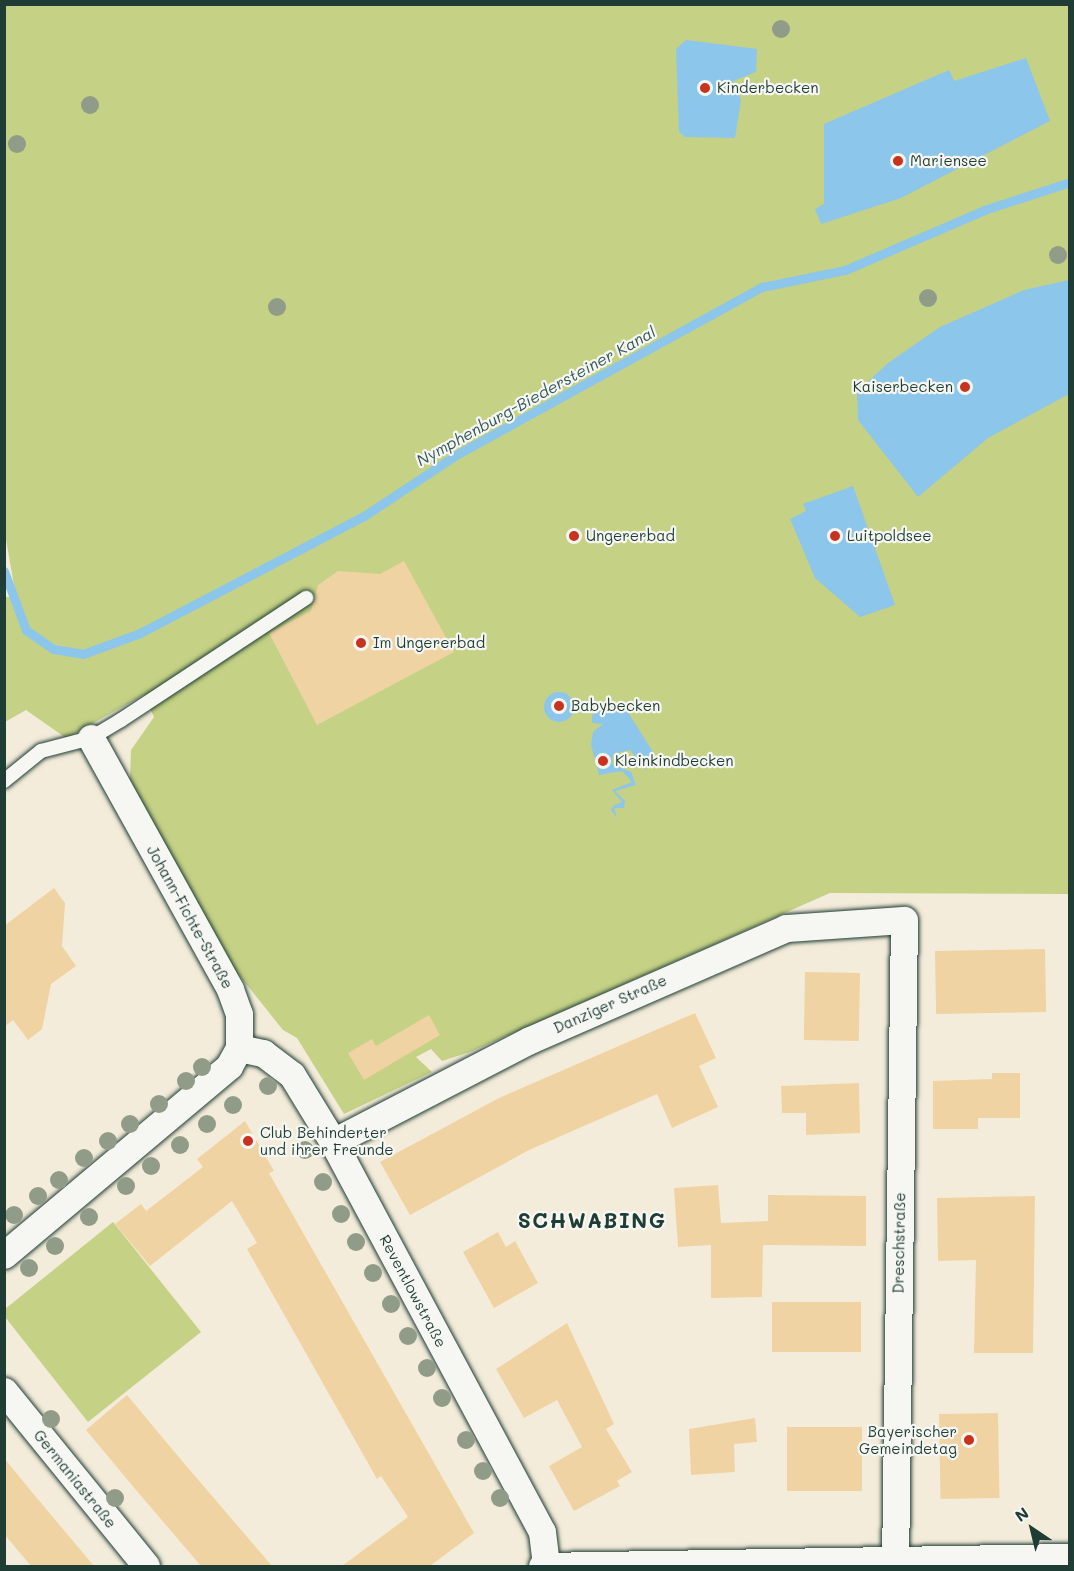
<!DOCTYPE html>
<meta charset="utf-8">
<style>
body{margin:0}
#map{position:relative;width:1074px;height:1571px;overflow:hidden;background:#f4ecda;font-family:Mali,sans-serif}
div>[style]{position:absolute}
.green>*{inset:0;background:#c5d185}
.water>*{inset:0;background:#8cc6eb}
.round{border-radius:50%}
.stream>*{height:9px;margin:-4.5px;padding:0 4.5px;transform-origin:4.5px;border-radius:4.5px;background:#8cc6eb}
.building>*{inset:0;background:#f0d3a3;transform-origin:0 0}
.roads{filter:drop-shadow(0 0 2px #1f3d34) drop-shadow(0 0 2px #1f3d34)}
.lane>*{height:14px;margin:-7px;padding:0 7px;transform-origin:7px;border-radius:7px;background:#f6f6f2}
.street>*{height:27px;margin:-13.5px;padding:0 13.5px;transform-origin:13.5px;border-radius:13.5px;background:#f6f6f2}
.trees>*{width:18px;height:18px;margin:-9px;border-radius:50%;background:#919c88}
.dots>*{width:16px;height:16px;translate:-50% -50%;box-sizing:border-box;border:3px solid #f6f6f2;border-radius:50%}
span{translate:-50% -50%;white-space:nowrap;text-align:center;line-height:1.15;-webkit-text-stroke:4.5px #f6f6f2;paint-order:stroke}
.poi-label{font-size:15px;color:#1f3d34}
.left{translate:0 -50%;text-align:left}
.right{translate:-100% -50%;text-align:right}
.street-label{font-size:15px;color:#1f3d34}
.water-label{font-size:16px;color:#355859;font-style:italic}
.district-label{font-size:21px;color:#1f3d34;font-weight:700;letter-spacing:1.5px}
.frame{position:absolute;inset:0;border:6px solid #1f3d34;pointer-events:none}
.north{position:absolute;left:1002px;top:1499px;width:60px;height:60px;-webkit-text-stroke:4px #f6f6f2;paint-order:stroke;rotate:325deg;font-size:16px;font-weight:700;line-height:24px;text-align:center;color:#1f3d34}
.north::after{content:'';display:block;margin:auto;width:21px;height:27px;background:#1f3d34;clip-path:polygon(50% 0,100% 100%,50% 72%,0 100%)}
</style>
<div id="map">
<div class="green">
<i style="clip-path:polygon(4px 5px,1069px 5px,1069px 894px,830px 893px,470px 1052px,442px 1061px,431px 1049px,416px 1057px,432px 1072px,344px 1114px,297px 1038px,283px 1030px,210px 939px,130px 780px,131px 750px,154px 717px,144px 695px,66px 738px,26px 710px,5px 722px,5px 597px,16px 597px,4px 528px)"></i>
<i style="clip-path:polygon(113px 1222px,201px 1332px,88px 1422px,5px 1317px,5px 1309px)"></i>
</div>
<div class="water">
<i style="clip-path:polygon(686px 40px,757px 49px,756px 72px,733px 81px,741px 100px,735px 138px,685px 137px,679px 132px,676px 49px)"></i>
<i style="clip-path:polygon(1026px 58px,1050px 121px,901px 198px,821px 224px,815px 209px,824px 204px,824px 124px,949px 70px,954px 81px)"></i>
<i style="clip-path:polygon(1069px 280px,1069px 394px,988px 438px,918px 497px,858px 420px,857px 392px,888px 363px,940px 327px,1024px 290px)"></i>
<i style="clip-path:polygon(853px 486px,895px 605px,860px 617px,815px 578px,790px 519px,806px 511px,803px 504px)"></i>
<i class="round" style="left:544px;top:692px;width:30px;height:30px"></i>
<i style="clip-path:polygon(611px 704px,627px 711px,653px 752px,645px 770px,630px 750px,613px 754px,612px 764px,631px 772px,636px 785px,615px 791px,625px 801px,624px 808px,614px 808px,617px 818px,611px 810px,613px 806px,622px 802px,612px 790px,632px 782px,622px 771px,599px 775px,591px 745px,593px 732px,603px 724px,592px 723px,592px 715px)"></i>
</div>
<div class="stream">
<i style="left:4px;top:571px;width:63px;rotate:69.6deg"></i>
<i style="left:26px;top:630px;width:33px;rotate:35deg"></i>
<i style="left:53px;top:649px;width:30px;rotate:9deg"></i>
<i style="left:83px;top:654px;width:61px;rotate:-20.2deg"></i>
<i style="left:140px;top:633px;width:253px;rotate:-27.6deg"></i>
<i style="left:364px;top:516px;width:110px;rotate:-33.5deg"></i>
<i style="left:456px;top:455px;width:349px;rotate:-28.8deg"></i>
<i style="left:762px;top:287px;width:85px;rotate:-11.6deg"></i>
<i style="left:845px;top:270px;width:151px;rotate:-23.3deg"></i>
<i style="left:984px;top:210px;width:90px;rotate:-18deg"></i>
</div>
<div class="building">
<i style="clip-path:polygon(404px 561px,454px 652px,317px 725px,269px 633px,311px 611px,318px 585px,338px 571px,380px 574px)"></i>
<i style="clip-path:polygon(54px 888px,65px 903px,62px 946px,76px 966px,51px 984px,42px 1029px,28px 1040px,13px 1020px,4px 1027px,4px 926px)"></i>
<i style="left:1045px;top:949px;width:63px;height:110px;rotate:89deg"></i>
<i style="left:805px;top:972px;width:55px;height:68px;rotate:1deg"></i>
<i style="clip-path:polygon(695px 1013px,716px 1058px,699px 1066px,718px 1107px,672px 1128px,657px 1094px,529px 1150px,410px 1215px,380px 1162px,499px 1098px)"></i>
<i style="clip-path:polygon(429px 1015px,440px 1035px,364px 1080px,348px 1053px,372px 1039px,376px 1046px)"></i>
<i style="clip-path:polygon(992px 1073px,1020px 1073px,1020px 1118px,978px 1118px,978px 1129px,933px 1129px,933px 1081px,992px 1079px)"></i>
<i style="clip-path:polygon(859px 1083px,860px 1133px,806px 1135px,806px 1113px,782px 1113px,781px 1086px)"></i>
<i style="clip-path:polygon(245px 1121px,274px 1171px,269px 1173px,474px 1533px,430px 1566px,342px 1566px,408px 1517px,381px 1476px,377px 1479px,247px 1249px,257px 1243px,232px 1201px,150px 1266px,115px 1224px,141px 1204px,146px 1211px,203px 1167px,197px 1159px)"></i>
<i style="clip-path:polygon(718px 1185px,721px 1223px,768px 1221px,768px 1195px,866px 1196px,866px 1246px,763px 1245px,762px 1297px,711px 1298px,711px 1245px,678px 1247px,674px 1188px)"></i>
<i style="clip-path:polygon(1035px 1196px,1033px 1353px,974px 1353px,976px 1260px,938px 1261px,937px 1198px)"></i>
<i style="clip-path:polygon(498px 1232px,506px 1247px,515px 1241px,538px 1283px,494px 1308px,463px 1252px)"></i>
<i style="left:772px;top:1302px;width:89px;height:50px"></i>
<i style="clip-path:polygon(567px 1323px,614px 1424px,606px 1429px,632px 1472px,617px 1481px,620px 1486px,574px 1511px,549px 1466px,582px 1447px,557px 1400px,524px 1418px,496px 1369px)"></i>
<i style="clip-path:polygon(127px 1395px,177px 1455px,272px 1566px,201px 1566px,136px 1490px,86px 1430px)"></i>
<i style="left:998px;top:1413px;width:85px;height:59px;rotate:89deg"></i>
<i style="clip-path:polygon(755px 1418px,757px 1442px,734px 1444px,735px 1472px,691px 1475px,689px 1429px)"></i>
<i style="left:787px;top:1427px;width:75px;height:64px"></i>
<i style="clip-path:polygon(4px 1458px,36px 1497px,94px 1566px,31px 1566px,4px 1534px)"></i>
</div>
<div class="roads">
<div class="lane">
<i style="left:4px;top:781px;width:48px;rotate:-39deg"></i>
<i style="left:41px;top:751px;width:52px;rotate:-14.6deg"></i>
<i style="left:91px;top:738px;width:35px;rotate:-31deg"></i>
<i style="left:121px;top:720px;width:222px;rotate:-33.4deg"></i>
</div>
<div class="street">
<i style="left:239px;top:1048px;width:25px;rotate:12deg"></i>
<i style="left:263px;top:1053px;width:36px;rotate:37deg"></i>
<i style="left:292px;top:1075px;width:79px;rotate:58.5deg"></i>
<i style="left:333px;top:1142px;width:442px;rotate:61.8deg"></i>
<i style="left:542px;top:1532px;width:34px;rotate:83deg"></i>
<i style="left:333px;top:1142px;width:222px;rotate:-27.4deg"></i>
<i style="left:530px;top:1040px;width:279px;rotate:-23.6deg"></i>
<i style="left:786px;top:928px;width:118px;rotate:-3.9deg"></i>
<i style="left:904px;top:920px;width:646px;rotate:90.8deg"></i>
<i style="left:4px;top:1255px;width:294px;rotate:-40deg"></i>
<i style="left:229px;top:1066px;width:21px;rotate:-61deg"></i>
<i style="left:239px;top:1048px;width:34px;rotate:-90deg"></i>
<i style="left:239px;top:1014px;width:27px;rotate:-110deg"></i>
<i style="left:230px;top:989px;width:287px;rotate:-119deg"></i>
<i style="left:4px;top:1391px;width:225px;rotate:50.9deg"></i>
<i style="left:542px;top:1566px;width:528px;rotate:-0.98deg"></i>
</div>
</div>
<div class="trees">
<i style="left:781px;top:29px"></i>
<i style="left:90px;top:105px"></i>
<i style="left:17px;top:144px"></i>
<i style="left:1058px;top:255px"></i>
<i style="left:928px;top:298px"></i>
<i style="left:277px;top:307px"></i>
<i style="left:202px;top:1067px"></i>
<i style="left:186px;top:1081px"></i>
<i style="left:268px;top:1086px"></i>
<i style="left:159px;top:1104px"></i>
<i style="left:233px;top:1105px"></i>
<i style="left:130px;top:1124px"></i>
<i style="left:207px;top:1124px"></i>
<i style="left:108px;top:1141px"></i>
<i style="left:180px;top:1145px"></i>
<i style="left:305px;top:1150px"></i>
<i style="left:84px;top:1158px"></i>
<i style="left:151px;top:1166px"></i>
<i style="left:59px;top:1180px"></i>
<i style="left:323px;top:1182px"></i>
<i style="left:126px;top:1186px"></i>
<i style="left:38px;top:1196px"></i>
<i style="left:341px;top:1214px"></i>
<i style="left:14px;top:1215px"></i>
<i style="left:89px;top:1217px"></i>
<i style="left:356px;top:1242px"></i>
<i style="left:55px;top:1246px"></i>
<i style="left:29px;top:1268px"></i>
<i style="left:373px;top:1273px"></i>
<i style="left:391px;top:1304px"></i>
<i style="left:408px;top:1336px"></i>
<i style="left:427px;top:1368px"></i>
<i style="left:442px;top:1398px"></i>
<i style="left:51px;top:1419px"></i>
<i style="left:466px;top:1440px"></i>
<i style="left:483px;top:1471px"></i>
<i style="left:115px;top:1498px"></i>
<i style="left:500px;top:1498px"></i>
</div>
<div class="dots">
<i style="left:705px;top:88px;background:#c8321e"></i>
<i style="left:898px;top:161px;background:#c8321e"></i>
<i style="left:965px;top:387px;background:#c8321e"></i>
<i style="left:574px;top:536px;background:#c8321e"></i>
<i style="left:835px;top:536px;background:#c8321e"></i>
<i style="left:361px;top:643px;background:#c8321e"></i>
<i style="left:559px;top:706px;background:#c8321e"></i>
<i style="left:603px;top:761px;background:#c8321e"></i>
<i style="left:248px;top:1141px;background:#c8321e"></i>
<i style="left:969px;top:1440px;background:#c8321e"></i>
</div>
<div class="poi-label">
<span class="left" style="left:717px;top:88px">Kinderbecken</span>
<span class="left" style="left:910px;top:161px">Mariensee</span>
<span class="right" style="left:953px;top:387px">Kaiserbecken</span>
<span class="left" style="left:586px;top:536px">Ungererbad</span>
<span class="left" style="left:847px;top:536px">Luitpoldsee</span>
<span class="left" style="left:373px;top:643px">Im Ungererbad</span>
<span class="left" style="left:571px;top:706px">Babybecken</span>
<span class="left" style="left:615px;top:761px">Kleinkindbecken</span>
<span class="left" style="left:260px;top:1141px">Club Behinderter<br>und ihrer Freunde</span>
<span class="right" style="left:957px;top:1440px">Bayerischer<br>Gemeindetag</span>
</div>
<div class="street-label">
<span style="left:190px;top:917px;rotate:61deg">Johann-Fichte-Straße</span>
<span style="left:610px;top:1004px;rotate:-24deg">Danziger Straße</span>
<span style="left:899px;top:1243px;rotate:-89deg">Dreschstraße</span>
<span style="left:413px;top:1291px;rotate:62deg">Reventlowstraße</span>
<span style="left:75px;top:1479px;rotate:51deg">Germaniastraße</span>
</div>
<div class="water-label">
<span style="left:536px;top:396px;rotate:-29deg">Nymphenburg-Biedersteiner Kanal</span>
</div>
<div class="district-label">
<span style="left:592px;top:1220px">SCHWABING</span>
</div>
<div class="frame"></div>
<div class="north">N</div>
</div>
